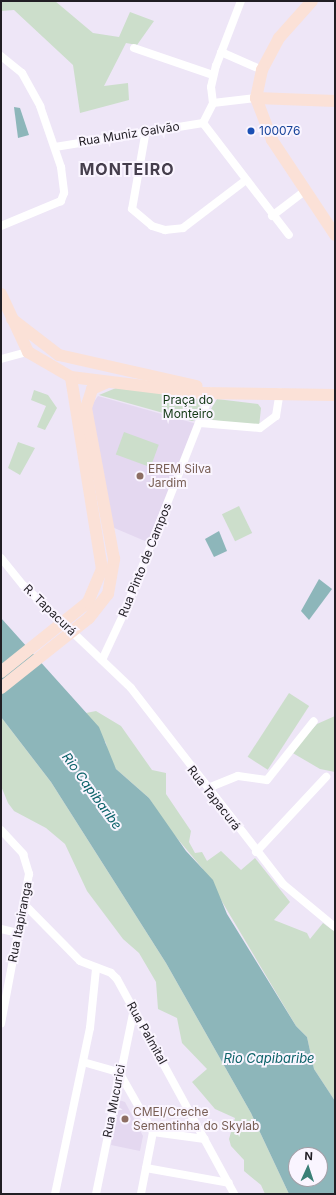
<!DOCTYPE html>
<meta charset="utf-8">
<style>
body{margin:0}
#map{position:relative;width:336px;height:1195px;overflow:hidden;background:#eee6f7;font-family:Inter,sans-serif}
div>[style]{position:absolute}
.built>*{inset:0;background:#e4d8f0}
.green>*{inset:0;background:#ccdecb;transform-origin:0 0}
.water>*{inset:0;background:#8db6ba}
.street>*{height:8px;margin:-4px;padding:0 4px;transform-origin:4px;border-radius:4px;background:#fff}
.secondary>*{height:12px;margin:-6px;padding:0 6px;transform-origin:6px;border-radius:6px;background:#fbe1d7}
.dots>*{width:11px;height:11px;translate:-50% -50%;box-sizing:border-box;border:2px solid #faf5ff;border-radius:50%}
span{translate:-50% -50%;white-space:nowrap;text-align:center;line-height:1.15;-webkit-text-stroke:4px #faf5ff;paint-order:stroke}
.transit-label{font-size:12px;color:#164399}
.left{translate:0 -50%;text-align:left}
.street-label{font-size:12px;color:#211e24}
.park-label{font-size:12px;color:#123814}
.education-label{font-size:12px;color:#785e54}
.water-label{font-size:13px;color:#0c6369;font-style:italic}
.district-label{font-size:16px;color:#453e4c;font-weight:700;letter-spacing:1px}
.frame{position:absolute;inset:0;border:2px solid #211e24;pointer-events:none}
.north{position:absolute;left:288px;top:1147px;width:40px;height:40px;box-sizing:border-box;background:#faf5ff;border:1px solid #a39fa7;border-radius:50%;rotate:3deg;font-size:11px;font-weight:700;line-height:16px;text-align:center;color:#211e24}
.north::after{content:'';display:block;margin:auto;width:14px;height:18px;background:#3b8077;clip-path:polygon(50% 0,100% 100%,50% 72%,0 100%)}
</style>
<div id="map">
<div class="built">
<i style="clip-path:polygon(98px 396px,197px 424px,152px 544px,112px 527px,89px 409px)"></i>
<i style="clip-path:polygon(119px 1100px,125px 1102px,143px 1136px,140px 1151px,111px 1145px)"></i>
</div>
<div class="green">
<i style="clip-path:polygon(1px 1px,55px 1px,93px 33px,119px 37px,130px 12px,154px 21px,137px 45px,126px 43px,104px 86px,128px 83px,129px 100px,80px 113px,73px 65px,14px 10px,1px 11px)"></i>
<i style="clip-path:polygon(116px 388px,199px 398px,201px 403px,198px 419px,192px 421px,99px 395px)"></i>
<i style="clip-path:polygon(34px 390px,48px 395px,57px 408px,45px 430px,37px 427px,46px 406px,31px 400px)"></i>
<i style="clip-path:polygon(217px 399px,258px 404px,261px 408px,259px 427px,205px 419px)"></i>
<i style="left:124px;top:432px;width:37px;height:24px;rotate:20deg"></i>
<i style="clip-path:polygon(18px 442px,35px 448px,20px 475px,8px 468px)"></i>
<i style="left:239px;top:506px;width:30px;height:19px;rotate:64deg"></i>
<i style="left:289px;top:693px;width:24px;height:76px;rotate:33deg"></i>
<i style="clip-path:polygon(96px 711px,121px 726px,152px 770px,166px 773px,166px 794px,191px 831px,189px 842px,195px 853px,202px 852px,207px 861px,221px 851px,241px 870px,255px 858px,290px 902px,274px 920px,307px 933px,310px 939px,323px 923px,335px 932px,335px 1101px,314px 1069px,307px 1037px,296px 1026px,202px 868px,166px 825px,149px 798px,116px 769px,109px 758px,106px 743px,86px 713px)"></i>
<i style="clip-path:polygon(335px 716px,335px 772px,320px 769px,291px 752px,317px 724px)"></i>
<i style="clip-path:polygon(1px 717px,51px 782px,166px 963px,251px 1113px,289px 1194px,265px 1194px,261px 1185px,244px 1171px,244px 1160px,231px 1146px,229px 1139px,235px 1118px,215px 1109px,192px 1082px,207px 1069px,182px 1043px,177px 1018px,158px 1009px,156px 982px,139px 953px,123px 939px,87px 891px,65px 844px,46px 828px,14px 811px,8px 803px,1px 786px)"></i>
</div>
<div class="water">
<i style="clip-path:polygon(14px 107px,20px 108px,29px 135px,18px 138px)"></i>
<i style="clip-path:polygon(219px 531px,227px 551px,214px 557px,205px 539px)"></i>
<i style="clip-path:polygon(319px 579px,332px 589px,309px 620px,301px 611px)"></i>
<i style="clip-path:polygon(evenodd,1px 618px,99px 727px,116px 769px,149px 798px,186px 851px,213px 880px,227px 914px,296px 1026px,307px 1037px,314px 1069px,335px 1101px,335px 1194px,289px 1194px,251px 1113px,166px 963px,51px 782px,1px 717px,1px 618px,296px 1155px,320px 1155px,320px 1179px,296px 1179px,296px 1155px)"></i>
</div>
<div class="street">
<i style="left:134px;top:48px;width:83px;rotate:18.9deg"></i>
<i style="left:221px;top:52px;width:45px;rotate:23.7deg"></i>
<i style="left:1px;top:56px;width:27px;rotate:39deg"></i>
<i style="left:22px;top:73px;width:38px;rotate:61deg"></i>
<i style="left:40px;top:106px;width:65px;rotate:71deg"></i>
<i style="left:61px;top:167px;width:26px;rotate:83deg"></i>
<i style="left:64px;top:193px;width:9px;rotate:111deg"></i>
<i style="left:61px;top:201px;width:65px;rotate:157.4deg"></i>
<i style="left:213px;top:103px;width:43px;rotate:-6.6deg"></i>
<i style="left:203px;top:123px;width:141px;rotate:52.5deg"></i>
<i style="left:203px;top:123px;width:22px;rotate:-63deg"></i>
<i style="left:213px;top:103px;width:16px;rotate:-97deg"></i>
<i style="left:211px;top:87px;width:22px;rotate:-77deg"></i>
<i style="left:216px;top:66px;width:70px;rotate:-69deg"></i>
<i style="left:146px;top:130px;width:80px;rotate:100deg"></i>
<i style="left:132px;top:209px;width:26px;rotate:40deg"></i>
<i style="left:152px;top:226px;width:14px;rotate:17deg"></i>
<i style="left:165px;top:230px;width:18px;rotate:-6deg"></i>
<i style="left:183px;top:228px;width:79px;rotate:-37.3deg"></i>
<i style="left:55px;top:147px;width:150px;rotate:-9.2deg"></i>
<i style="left:272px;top:216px;width:43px;rotate:-37.4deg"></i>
<i style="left:1px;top:359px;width:28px;rotate:-15deg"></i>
<i style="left:200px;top:423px;width:60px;rotate:4.8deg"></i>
<i style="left:260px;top:428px;width:20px;rotate:-37deg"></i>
<i style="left:276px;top:416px;width:24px;rotate:-81deg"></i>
<i style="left:1px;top:558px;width:35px;rotate:51deg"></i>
<i style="left:23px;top:585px;width:149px;rotate:43.6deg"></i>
<i style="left:131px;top:688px;width:248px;rotate:52.2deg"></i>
<i style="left:283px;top:884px;width:67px;rotate:39.6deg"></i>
<i style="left:102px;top:660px;width:52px;rotate:-64.9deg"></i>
<i style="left:124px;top:613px;width:238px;rotate:-68.5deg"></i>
<i style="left:208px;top:788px;width:32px;rotate:-22deg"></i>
<i style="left:238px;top:776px;width:29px;rotate:8deg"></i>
<i style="left:267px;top:780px;width:75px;rotate:-51.5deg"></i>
<i style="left:1px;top:830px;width:33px;rotate:47deg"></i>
<i style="left:23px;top:854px;width:21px;rotate:73deg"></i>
<i style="left:29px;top:874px;width:152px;rotate:100.6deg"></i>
<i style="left:256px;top:852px;width:103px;rotate:-47deg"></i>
<i style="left:25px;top:905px;width:78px;rotate:45.5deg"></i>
<i style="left:80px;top:961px;width:33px;rotate:21deg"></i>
<i style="left:111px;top:973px;width:8px;rotate:45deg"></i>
<i style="left:117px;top:979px;width:245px;rotate:61.4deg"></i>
<i style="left:1px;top:929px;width:18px;rotate:13deg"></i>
<i style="left:83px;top:1062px;width:37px;rotate:16deg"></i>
<i style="left:119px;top:1072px;width:69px;rotate:60.5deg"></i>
<i style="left:153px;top:1132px;width:63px;rotate:101deg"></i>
<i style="left:153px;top:1132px;width:52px;rotate:7.7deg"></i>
<i style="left:146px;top:1168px;width:84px;rotate:10.2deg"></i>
<i style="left:55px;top:1194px;width:170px;rotate:-78.1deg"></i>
<i style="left:90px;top:1028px;width:59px;rotate:-84.2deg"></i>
<i style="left:96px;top:1194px;width:189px;rotate:-78.4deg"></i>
</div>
<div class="secondary">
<i style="left:312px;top:1px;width:50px;rotate:131.7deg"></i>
<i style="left:279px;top:38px;width:36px;rotate:118deg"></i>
<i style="left:262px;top:70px;width:29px;rotate:102deg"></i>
<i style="left:256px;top:98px;width:45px;rotate:69.1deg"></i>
<i style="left:272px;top:140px;width:114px;rotate:56.4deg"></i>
<i style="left:256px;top:98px;width:79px;rotate:2.2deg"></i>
<i style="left:1px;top:294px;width:64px;rotate:65deg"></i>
<i style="left:28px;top:352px;width:50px;rotate:30.2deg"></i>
<i style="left:71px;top:377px;width:130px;rotate:7.1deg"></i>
<i style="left:200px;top:393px;width:135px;rotate:0.8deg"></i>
<i style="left:12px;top:319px;width:59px;rotate:37.5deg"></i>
<i style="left:59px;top:355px;width:141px;rotate:12.7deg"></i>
<i style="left:1px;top:672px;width:112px;rotate:-38.8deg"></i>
<i style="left:88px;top:602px;width:36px;rotate:-67deg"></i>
<i style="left:102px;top:569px;width:194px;rotate:-99.2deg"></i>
<i style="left:1px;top:688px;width:112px;rotate:-38.5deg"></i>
<i style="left:89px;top:618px;width:31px;rotate:-52deg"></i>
<i style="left:108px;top:594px;width:36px;rotate:-80deg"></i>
<i style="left:114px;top:559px;width:154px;rotate:-100.5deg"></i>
<i style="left:86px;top:408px;width:20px;rotate:-72deg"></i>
<i style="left:92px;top:389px;width:17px;rotate:-24deg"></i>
</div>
<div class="dots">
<i style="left:251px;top:131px;background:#1a4fb4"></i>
<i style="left:140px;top:476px;background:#8d6e63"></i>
<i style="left:125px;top:1119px;background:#8d6e63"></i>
</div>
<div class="transit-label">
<span class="left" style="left:259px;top:131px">100076</span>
</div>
<div class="street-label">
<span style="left:129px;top:134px;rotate:-9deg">Rua Muniz Galvão</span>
<span style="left:145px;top:560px;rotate:-68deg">Rua Pinto de Campos</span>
<span style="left:50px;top:610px;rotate:44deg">R. Tapacurá</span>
<span style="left:214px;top:798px;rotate:52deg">Rua Tapacurá</span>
<span style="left:20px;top:922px;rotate:-79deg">Rua Itapiranga</span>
<span style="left:147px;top:1033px;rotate:61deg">Rua Palmital</span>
<span style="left:114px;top:1101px;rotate:-79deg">Rua Mucurici</span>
</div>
<div class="park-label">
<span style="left:188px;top:407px">Praça do<br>Monteiro</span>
</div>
<div class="education-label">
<span class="left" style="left:148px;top:476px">EREM Silva<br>Jardim</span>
<span class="left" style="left:133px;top:1119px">CMEI/Creche<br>Sementinha do Skylab</span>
</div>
<div class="water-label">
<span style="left:92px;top:791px;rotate:54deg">Rio Capibaribe</span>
<span style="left:269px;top:1058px">Rio Capibaribe</span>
</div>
<div class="district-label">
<span style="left:127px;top:169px">MONTEIRO</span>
</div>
<div class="frame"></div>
<div class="north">N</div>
</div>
